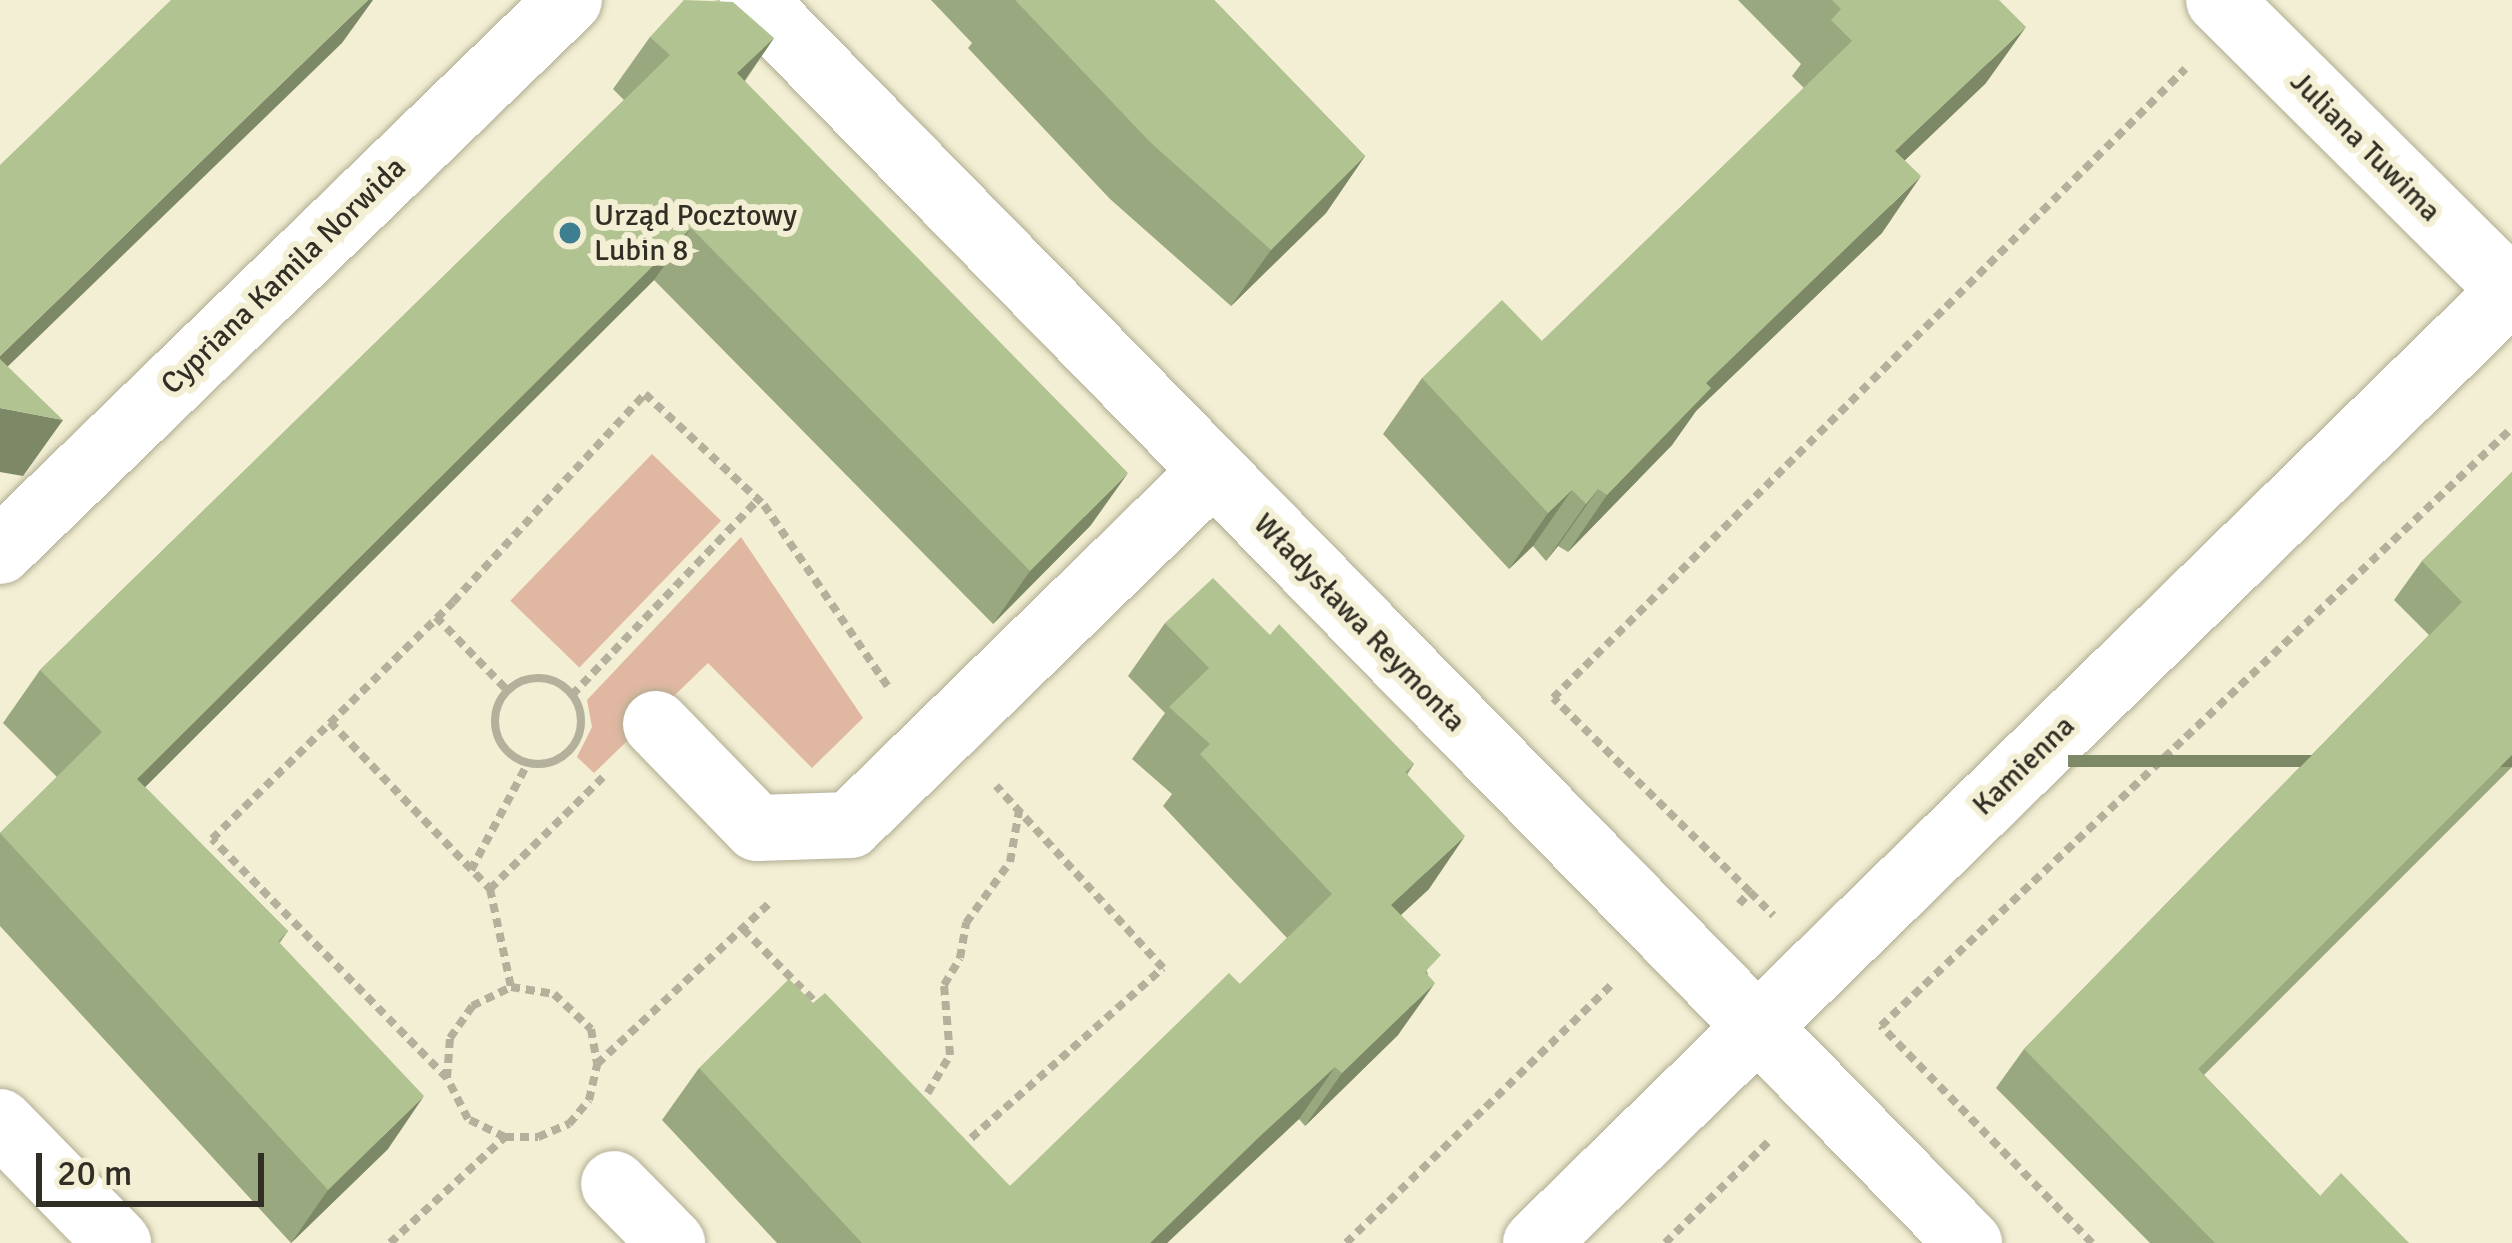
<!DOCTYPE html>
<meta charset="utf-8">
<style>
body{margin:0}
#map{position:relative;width:2512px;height:1243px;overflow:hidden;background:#f3efd4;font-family:Signika,sans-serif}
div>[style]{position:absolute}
.green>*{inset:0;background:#e0b7a0;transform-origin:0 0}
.path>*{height:8px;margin-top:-4px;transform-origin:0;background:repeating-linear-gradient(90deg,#b3b09b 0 9px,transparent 0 15px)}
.path>.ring{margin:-4px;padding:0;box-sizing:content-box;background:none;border:8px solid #b3b09b;border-radius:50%}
.roads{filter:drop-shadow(0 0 3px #b1ad93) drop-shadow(0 0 3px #b1ad93)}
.minor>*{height:66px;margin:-33px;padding:0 33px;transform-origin:33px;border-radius:33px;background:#fff}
.wall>*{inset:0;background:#99a87e}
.shaded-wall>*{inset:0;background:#7d8866;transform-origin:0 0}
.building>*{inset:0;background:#b2c392}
.dots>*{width:33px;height:33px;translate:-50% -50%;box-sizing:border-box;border:6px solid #f3efd4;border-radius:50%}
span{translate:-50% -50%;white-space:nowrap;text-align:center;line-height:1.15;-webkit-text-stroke:12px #f3efd4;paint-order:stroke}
.street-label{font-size:30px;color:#312f25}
.poi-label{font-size:30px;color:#312f25}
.left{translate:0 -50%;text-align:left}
.scale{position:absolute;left:36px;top:1153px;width:228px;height:54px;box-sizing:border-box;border:6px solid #312f25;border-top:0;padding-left:15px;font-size:36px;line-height:42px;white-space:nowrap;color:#312f25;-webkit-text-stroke:9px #f3efd4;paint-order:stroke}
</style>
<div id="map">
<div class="green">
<i style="left:652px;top:454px;width:96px;height:204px;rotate:44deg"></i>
<i style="clip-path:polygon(741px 537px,863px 718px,812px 768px,708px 663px,594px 773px,577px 757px,592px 727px,587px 700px)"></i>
</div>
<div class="path">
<i style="left:436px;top:617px;width:102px;rotate:45.8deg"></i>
<i class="ring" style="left:495px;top:678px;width:78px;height:78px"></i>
<i style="left:572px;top:695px;width:269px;rotate:-46.4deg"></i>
<i style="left:330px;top:722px;width:231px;rotate:46.2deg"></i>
<i style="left:490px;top:889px;width:100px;rotate:77.9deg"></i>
<i style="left:471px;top:870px;width:121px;rotate:-62deg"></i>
<i style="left:490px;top:889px;width:161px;rotate:-44.7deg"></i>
<i style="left:1750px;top:892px;width:33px;rotate:45deg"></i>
<i style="left:1739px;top:904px;width:16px;rotate:-47deg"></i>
<i style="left:1750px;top:892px;width:276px;rotate:-135.4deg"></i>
<i style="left:1553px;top:698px;width:892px;rotate:-44.86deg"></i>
<i style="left:743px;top:929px;width:108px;rotate:45.4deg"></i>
<i style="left:447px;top:1078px;width:335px;rotate:-134.5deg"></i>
<i style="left:212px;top:839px;width:338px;rotate:-44.5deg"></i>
<i style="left:453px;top:602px;width:283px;rotate:-47.3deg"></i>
<i style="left:645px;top:394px;width:163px;rotate:43deg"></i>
<i style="left:764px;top:505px;width:224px;rotate:55.7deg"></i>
<i style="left:920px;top:1106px;width:59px;rotate:-59.5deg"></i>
<i style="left:950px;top:1055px;width:70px;rotate:-94.9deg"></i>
<i style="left:944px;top:985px;width:31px;rotate:-59deg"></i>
<i style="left:960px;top:958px;width:36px;rotate:-80deg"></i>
<i style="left:966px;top:923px;width:75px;rotate:-54.2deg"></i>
<i style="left:1010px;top:862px;width:52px;rotate:-80deg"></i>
<i style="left:505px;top:1137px;width:41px;rotate:-154.1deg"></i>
<i style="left:468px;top:1119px;width:46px;rotate:-117.1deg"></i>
<i style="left:447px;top:1078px;width:40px;rotate:-85.7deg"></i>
<i style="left:450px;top:1038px;width:39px;rotate:-55deg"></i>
<i style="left:472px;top:1006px;width:43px;rotate:-26deg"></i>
<i style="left:511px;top:987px;width:44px;rotate:9.2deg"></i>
<i style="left:554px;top:994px;width:51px;rotate:43.4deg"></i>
<i style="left:591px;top:1029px;width:35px;rotate:80deg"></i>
<i style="left:960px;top:1148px;width:271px;rotate:-41.6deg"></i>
<i style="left:1163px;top:968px;width:247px;rotate:-132.5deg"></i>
<i style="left:390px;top:1243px;width:156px;rotate:-42.7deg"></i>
<i style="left:505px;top:1137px;width:33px"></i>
<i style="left:538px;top:1137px;width:34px;rotate:-23deg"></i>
<i style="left:569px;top:1124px;width:31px;rotate:-50deg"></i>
<i style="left:589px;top:1100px;width:37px;rotate:-77deg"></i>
<i style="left:597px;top:1064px;width:239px;rotate:-43deg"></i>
<i style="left:1346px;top:1243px;width:373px;rotate:-44.2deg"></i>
<i style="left:1665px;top:1243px;width:146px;rotate:-44.4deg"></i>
<i style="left:2092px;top:1243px;width:303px;rotate:-134.2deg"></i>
<i style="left:1881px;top:1026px;width:869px;rotate:-43.46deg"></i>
</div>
<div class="roads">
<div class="minor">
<i style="left:753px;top:0;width:1739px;rotate:45.63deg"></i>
<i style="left:2219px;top:0;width:413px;rotate:44.8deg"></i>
<i style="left:0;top:551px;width:792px;rotate:-44.08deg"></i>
<i style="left:656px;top:724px;width:145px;rotate:45.8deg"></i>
<i style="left:757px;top:828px;width:93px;rotate:-1.8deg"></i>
<i style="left:850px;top:825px;width:506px;rotate:-44.28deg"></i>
<i style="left:0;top:1122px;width:169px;rotate:45.7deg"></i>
<i style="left:614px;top:1184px;width:83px;rotate:45.5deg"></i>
<i style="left:1536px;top:1243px;width:1364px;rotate:-44.32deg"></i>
</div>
</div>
<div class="wall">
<i style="clip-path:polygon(931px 0,1214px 0,1365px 156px,1326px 213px,1231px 306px,1110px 199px,968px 48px,972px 43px)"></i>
<i style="clip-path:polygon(1738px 0,1999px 0,1986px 83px,1905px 160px,1882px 233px,1696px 411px,1672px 445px,1568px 552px,1558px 546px,1546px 561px,1533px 546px,1509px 569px,1383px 434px,1422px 378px,1542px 341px,1804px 88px,1792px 76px,1801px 64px)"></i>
<i style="clip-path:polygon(650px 37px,774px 38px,745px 81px,1091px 525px,993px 624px,654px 280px,145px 787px,288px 931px,279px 944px,388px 1149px,291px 1243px,0 926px,0 833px,57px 777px,3px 723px,40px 670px,624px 100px,613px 89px)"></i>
<i style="clip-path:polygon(2512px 472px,2512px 767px,2204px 1075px,2320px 1196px,2409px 1243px,2150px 1243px,1996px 1088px,2024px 1049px,2429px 635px,2394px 600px,2422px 561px)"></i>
<i style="clip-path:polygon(1165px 623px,1270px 635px,1414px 764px,1407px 775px,1429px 889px,1401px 915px,1428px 974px,1398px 1035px,1305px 1126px,1299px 1119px,1167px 1243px,777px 1243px,662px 1120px,699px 1068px,1010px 1186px,1240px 984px,1287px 938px,1163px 806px,1172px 794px,1132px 759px,1165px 713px,1128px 676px)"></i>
</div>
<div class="shaded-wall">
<i style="clip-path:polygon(368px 0,373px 0,342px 43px,0 374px,0 356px)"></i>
<i style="clip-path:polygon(2026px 27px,1986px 83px,1856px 207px,1895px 151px)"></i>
<i style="clip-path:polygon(774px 38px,737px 91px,737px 73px)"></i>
<i style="clip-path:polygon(1365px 156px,1326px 213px,1231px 306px,1271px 250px)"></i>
<i style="clip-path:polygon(1921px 176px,1882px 233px,1696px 411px,1672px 445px,1568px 552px,1607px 495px,1706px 383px)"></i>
<i style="clip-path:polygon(691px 228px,654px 280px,100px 832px,137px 779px)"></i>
<i style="clip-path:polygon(0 408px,63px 420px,23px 476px,0 472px)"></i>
<i style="clip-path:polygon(1128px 473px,1091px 525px,993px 624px,1030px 571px)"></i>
<i style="clip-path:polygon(1598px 489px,1558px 546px,1546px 561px,1586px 504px)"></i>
<i style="clip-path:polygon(1572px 490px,1533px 546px,1509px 569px,1548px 513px)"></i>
<i style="left:2512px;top:755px;width:12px;height:444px;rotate:90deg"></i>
<i style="clip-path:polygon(1465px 836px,1429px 889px,1355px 957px,1391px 905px)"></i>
<i style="clip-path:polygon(1435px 983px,1398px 1035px,1305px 1126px,1342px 1073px)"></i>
<i style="clip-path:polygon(1335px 1067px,1299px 1119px,1167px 1243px,1150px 1243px,1258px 1138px)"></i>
<i style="clip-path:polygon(424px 1096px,388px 1149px,291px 1243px,328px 1190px)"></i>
</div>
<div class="building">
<i style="clip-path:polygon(171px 0,368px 0,0 356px,0 165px)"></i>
<i style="clip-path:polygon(684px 0,733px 2px,774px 38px,737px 73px,1128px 473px,1030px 571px,691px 228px,137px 779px,288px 931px,278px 941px,424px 1096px,328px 1190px,0 833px,102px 732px,40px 670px,670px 55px,650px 37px)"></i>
<i style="clip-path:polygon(1015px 0,1214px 0,1365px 156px,1271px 250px,1150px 142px)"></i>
<i style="clip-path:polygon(1832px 0,1999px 0,2026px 27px,1895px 151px,1921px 176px,1706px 383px,1711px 388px,1607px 495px,1598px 489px,1586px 504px,1572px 490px,1548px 513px,1422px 378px,1502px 300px,1542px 341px,1852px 41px,1831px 20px,1841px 9px)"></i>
<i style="clip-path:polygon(0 359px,63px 420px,0 408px)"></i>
<i style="clip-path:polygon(2512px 472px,2512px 755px,2198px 1069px,2320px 1196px,2341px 1173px,2409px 1243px,2215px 1243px,2024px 1049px,2462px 602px,2422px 561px)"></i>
<i style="clip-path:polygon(1213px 578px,1270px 635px,1279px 624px,1414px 764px,1405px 772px,1465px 836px,1391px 905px,1441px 955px,1425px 972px,1435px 983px,1342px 1073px,1335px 1067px,1258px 1138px,1150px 1243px,862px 1243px,699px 1068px,789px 979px,813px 1003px,825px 993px,1010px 1186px,1229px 973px,1240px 984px,1332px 894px,1200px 754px,1210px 744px,1169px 707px,1209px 668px,1165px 623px)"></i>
</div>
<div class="dots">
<i style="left:570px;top:233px;background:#3d7f90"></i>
</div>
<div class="street-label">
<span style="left:2365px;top:147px;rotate:45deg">Juliana Tuwima</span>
<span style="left:284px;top:276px;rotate:-44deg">Cypriana Kamila Norwida</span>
<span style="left:1359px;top:623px;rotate:46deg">Władysława Reymonta</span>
<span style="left:2024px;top:766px;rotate:-44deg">Kamienna</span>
</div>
<div class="poi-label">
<span class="left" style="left:594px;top:233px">Urząd Pocztowy<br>Lubin 8</span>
</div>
<div class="scale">20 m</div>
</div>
